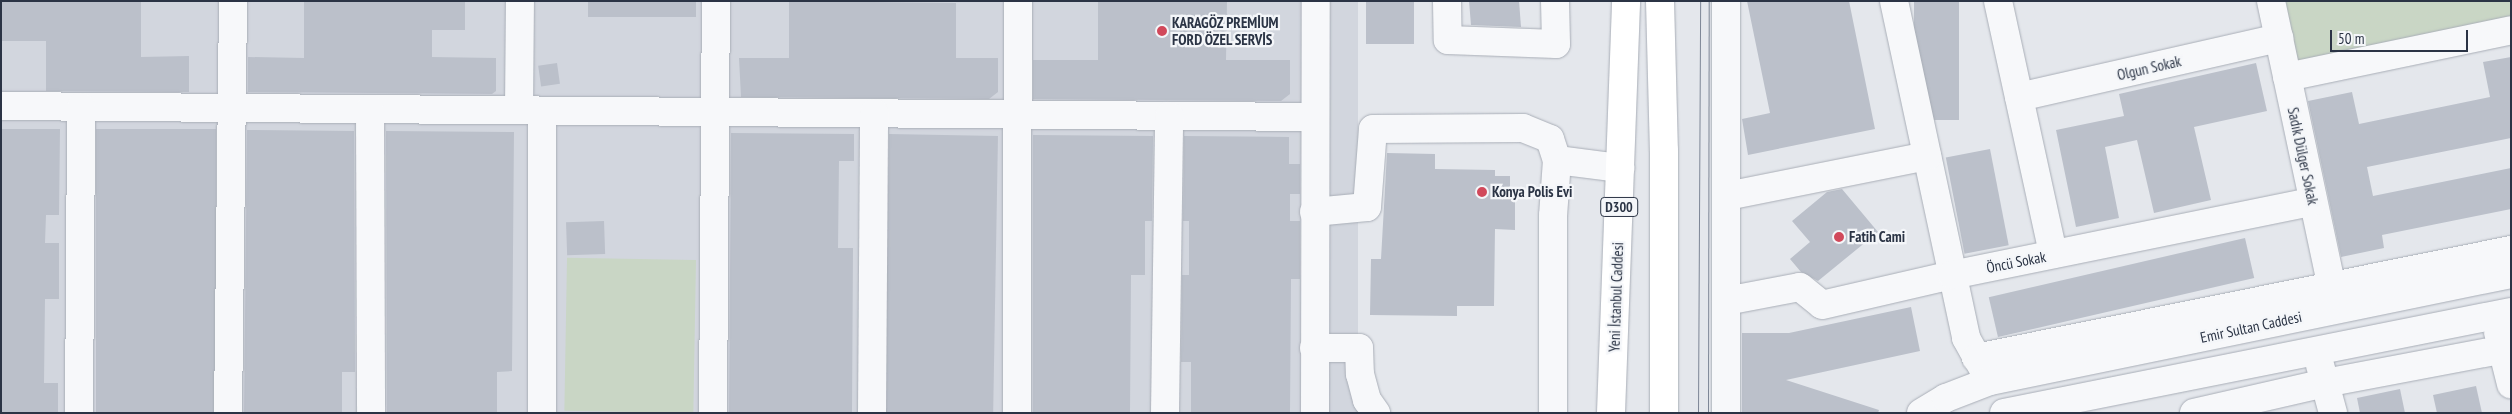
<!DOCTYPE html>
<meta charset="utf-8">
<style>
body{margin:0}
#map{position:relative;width:2512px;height:414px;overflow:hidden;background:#e4e7ec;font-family:"PT Sans Narrow",sans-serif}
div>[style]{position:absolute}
.built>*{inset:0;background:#d2d6de;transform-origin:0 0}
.green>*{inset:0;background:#c9d6c5;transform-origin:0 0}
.building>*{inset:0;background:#bbc0ca;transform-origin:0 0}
.roads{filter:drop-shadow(0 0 1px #a9aeb7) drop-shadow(0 0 1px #a9aeb7)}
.minor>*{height:28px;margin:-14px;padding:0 14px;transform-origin:14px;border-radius:14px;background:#f7f8fa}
.highway>*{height:28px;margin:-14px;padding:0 14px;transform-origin:14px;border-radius:14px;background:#fff}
.tram>*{height:1px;margin:-0.5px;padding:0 0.5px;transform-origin:0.5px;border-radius:0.5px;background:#7d8696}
.dots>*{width:14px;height:14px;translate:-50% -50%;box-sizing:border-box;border:2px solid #f4f6f9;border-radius:50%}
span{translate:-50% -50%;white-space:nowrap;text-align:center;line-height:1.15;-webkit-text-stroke:4.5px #f4f6f9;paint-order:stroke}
.shield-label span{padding:1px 4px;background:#f4f6f9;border:1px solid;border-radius:4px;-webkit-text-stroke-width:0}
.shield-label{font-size:14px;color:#2b3445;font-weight:700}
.poi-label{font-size:15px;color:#2b3445;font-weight:700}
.left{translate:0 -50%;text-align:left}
.street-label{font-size:15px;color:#2b3445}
.frame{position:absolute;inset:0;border:2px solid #2b3445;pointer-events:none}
.scale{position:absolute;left:2330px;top:30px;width:138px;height:22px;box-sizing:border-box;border:2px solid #2b3445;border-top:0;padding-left:6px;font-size:15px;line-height:18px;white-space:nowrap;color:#2b3445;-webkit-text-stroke:4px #f4f6f9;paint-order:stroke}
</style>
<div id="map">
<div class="built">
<i style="left:1px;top:1px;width:1357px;height:412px"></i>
</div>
<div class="green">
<i style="clip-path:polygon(2283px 1px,2511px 1px,2511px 17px,2297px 62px)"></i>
<i style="left:696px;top:260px;width:153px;height:129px;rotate:91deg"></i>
</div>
<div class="building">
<i style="clip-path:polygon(1px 1px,141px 1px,141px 57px,189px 56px,189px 92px,46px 91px,46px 41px,1px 41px)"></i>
<i style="clip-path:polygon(304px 1px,465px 1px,465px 30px,432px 30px,432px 57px,496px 58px,496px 91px,492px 94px,248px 92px,248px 57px,304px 58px)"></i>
<i style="left:588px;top:1px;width:108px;height:16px"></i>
<i style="clip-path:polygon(789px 1px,956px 3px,956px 58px,998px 58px,998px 92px,989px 99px,741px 97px,739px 58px,789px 58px)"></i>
<i style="clip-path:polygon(1098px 1px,1227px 1px,1226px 60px,1290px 60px,1290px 94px,1281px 101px,1033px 99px,1033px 60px,1098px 60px)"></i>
<i style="left:1366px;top:1px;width:48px;height:43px"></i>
<i style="clip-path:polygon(1469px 1px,1519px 1px,1521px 27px,1471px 25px)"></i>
<i style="clip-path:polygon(1747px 1px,1849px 1px,1875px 129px,1748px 155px,1742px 119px,1770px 113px)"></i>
<i style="left:1914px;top:1px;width:45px;height:119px"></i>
<i style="clip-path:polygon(2511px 57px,2511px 138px,2367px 167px,2373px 196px,2511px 168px,2511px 209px,2382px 235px,2384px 248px,2341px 257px,2308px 101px,2352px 92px,2359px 124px,2490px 97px,2483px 62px)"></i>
<i style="left:557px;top:63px;width:21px;height:19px;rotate:82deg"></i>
<i style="clip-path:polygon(2256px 63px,2267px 111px,2194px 127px,2211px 200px,2154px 213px,2137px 140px,2105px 147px,2119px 218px,2076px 227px,2056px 130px,2124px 116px,2119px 94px)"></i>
<i style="clip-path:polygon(1px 129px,60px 129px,59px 215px,46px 215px,45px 243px,59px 243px,59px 299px,45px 299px,44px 383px,58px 383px,58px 412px,1px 413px)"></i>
<i style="left:96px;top:129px;width:120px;height:284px"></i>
<i style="clip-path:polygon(247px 130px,354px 131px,355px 372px,342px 372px,342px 413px,244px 413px)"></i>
<i style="clip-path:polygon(386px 131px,514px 132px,512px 371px,497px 372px,497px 413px,387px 413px)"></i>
<i style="clip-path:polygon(731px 133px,854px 134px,854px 161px,839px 161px,838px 248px,853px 248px,852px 413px,729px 413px)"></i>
<i style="left:889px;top:134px;width:109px;height:279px;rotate:1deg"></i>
<i style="clip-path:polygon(1033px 135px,1153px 136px,1152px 221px,1145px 221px,1145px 275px,1131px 275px,1130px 413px,1033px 413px)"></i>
<i style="clip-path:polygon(1184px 136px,1289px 137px,1289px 164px,1300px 164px,1300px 194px,1290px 194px,1290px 221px,1300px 221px,1300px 279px,1291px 279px,1290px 413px,1191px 413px,1191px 362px,1181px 362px,1182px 275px,1189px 275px,1189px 221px,1183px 221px)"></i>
<i style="left:1990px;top:149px;width:98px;height:45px;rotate:79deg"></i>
<i style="clip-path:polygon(1387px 153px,1435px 154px,1435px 169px,1495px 170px,1495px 176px,1510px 176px,1510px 194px,1515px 194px,1515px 230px,1495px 229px,1494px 306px,1457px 306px,1457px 316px,1370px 315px,1371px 259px,1381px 259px)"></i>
<i style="clip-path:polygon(1842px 189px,1878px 232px,1818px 281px,1801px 272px,1790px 259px,1810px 242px,1792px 221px,1827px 192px)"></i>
<i style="left:604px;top:221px;width:33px;height:38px;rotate:88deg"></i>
<i style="left:2245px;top:238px;width:41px;height:263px;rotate:77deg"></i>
<i style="clip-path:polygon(1911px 307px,1920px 351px,1786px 380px,1879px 410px,1878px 413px,1742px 413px,1742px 333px,1789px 333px)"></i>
<i style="clip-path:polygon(2476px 386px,2482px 413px,2437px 413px,2433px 395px)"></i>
<i style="clip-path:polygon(2400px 389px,2405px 413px,2360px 413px,2357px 398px)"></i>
</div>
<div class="roads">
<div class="minor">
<i style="left:1447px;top:1px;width:39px;rotate:89deg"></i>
<i style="left:1448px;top:40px;width:108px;rotate:2.1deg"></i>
<i style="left:1556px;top:44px;width:43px;rotate:-91.3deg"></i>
<i style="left:1894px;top:1px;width:345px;rotate:77.9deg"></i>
<i style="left:1966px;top:338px;width:41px;rotate:60.9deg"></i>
<i style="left:1998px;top:1px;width:259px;rotate:77.7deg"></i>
<i style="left:2271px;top:1px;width:309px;rotate:78deg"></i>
<i style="left:2287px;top:77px;width:229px;rotate:-11.8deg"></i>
<i style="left:2019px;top:97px;width:267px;rotate:-12.8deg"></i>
<i style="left:1px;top:106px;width:1314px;rotate:0.48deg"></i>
<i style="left:370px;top:109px;width:304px;rotate:89.8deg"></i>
<i style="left:519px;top:110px;width:109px;rotate:-89.5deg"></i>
<i style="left:1727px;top:196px;width:204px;rotate:-11.3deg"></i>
<i style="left:1314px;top:212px;width:53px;rotate:-5.4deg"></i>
<i style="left:1367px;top:207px;width:78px;rotate:-85.6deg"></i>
<i style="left:1373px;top:129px;width:150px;rotate:-0.4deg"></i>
<i style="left:1523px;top:128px;width:29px;rotate:22deg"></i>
<i style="left:1550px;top:139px;width:22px;rotate:72deg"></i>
<i style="left:1557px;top:160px;width:64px;rotate:7.2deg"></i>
<i style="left:1726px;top:301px;width:75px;rotate:-10.7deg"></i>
<i style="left:1800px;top:287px;width:28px;rotate:39deg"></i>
<i style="left:1822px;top:305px;width:133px;rotate:-13deg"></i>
<i style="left:1952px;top:275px;width:367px;rotate:-11.5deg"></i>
<i style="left:2498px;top:332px;width:54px;rotate:76deg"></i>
<i style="left:1314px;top:348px;width:45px"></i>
<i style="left:1359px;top:348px;width:26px;rotate:88deg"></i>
<i style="left:1360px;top:374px;width:27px;rotate:75deg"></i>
<i style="left:1367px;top:400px;width:16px;rotate:55deg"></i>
<i style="left:1976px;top:358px;width:546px;rotate:-11.41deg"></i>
<i style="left:2320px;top:365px;width:50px;rotate:74.8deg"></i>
<i style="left:79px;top:413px;width:306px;rotate:-89.6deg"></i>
<i style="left:228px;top:413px;width:412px;rotate:-89.3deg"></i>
<i style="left:542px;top:413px;width:302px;rotate:-90deg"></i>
<i style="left:713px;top:413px;width:412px;rotate:-89.6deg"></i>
<i style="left:872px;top:413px;width:300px;rotate:-89.6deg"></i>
<i style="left:1017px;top:413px;width:412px;rotate:-89.9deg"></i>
<i style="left:1165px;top:413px;width:297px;rotate:-89.2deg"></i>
<i style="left:1315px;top:413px;width:412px;rotate:-89.9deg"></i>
<i style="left:1553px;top:413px;width:197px;rotate:-90deg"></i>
<i style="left:1553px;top:216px;width:56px;rotate:-85.9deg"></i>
<i style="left:1726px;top:413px;width:412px;rotate:-90deg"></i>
<i style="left:1921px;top:413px;width:29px;rotate:-31deg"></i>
<i style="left:1946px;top:398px;width:47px;rotate:-21.1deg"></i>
<i style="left:1990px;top:381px;width:532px;rotate:-11.61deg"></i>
<i style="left:2004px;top:413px;width:517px;rotate:-11.27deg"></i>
<i style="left:2194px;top:413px;width:134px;rotate:-12.9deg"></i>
<i style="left:2325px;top:383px;width:189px;rotate:-10.7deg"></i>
</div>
<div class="highway">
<i style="left:1660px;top:1px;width:150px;rotate:88.5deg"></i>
<i style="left:1664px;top:151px;width:262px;rotate:90deg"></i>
<i style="left:1611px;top:413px;width:412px;rotate:-87.9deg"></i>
</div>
</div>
<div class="tram">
<i style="left:1698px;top:413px;width:412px;rotate:-89.7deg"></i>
<i style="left:1708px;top:413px;width:412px;rotate:-89.9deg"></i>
</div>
<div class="dots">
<i style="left:1162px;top:31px;background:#d1495b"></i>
<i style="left:1482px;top:192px;background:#d1495b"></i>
<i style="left:1839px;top:237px;background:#d1495b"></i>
</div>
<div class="shield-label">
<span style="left:1619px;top:207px">D300</span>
</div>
<div class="poi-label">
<span class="left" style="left:1172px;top:31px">KARAGÖZ PREMİUM<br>FORD ÖZEL SERVİS</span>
<span class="left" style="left:1492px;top:192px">Konya Polis Evi</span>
<span class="left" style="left:1849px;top:237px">Fatih Cami</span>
</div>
<div class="street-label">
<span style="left:2149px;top:68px;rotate:-13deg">Olgun Sokak</span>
<span style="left:2303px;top:156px;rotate:78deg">Sadık Dülger Sokak</span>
<span style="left:2016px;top:262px;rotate:-11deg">Öncü Sokak</span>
<span style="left:1616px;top:297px;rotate:-88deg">Yeni İstanbul Caddesi</span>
<span style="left:2251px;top:327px;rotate:-12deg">Emir Sultan Caddesi</span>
</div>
<div class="frame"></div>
<div class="scale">50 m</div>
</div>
